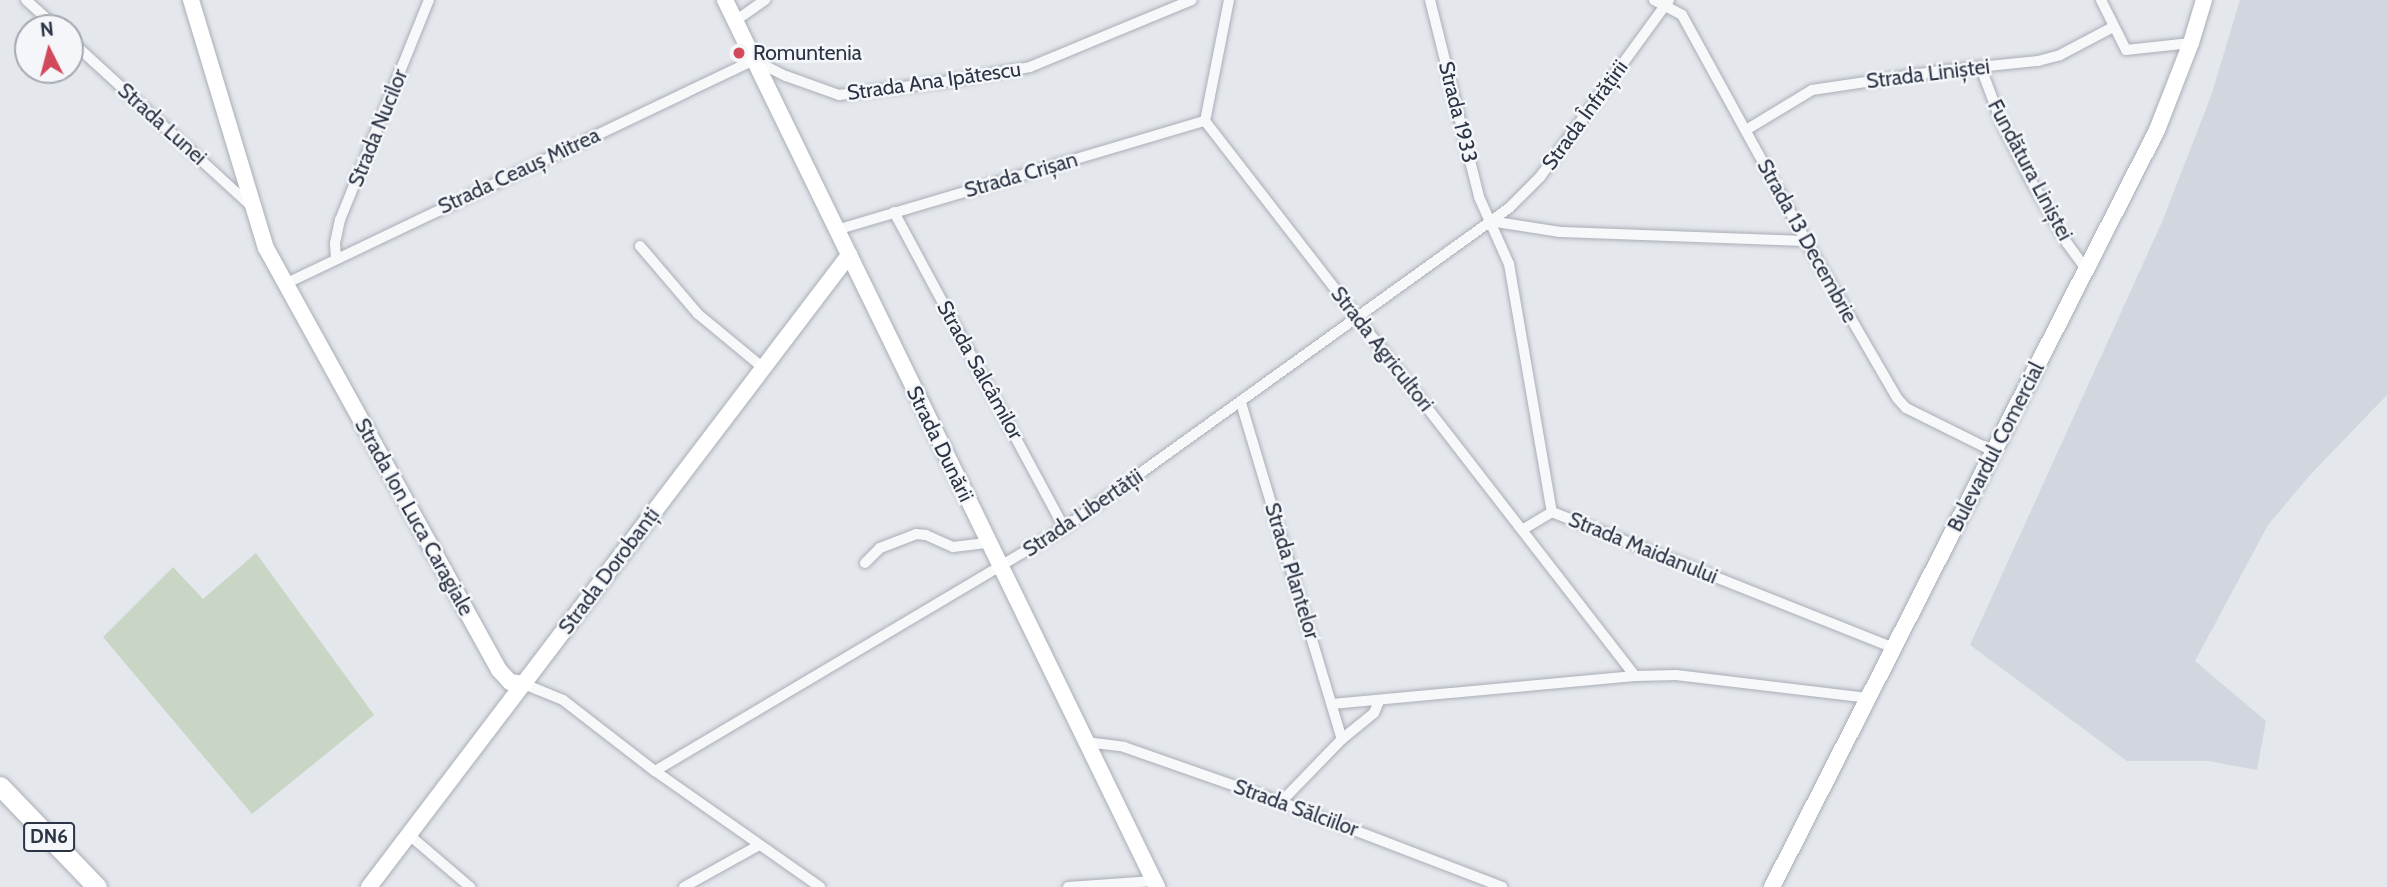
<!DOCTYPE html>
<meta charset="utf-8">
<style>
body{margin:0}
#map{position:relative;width:2387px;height:887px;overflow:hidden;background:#e4e7ec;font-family:Cabin,sans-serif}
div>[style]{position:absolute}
.built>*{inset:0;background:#d2d6de}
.green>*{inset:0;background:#c9d6c5}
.roads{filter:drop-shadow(0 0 2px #a9aeb7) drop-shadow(0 0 2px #a9aeb7)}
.street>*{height:10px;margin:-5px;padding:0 5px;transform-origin:5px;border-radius:5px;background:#f7f8fa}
.secondary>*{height:16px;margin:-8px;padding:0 8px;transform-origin:8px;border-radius:8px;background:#fff}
.highway>*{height:19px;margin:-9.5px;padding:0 9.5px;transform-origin:9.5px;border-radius:9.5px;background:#fff}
.dots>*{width:19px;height:19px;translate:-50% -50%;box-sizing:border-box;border:4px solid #f4f6f9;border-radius:50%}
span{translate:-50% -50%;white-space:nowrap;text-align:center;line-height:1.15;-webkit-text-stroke:5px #f4f6f9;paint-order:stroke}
.shield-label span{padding:2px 5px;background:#f4f6f9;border:2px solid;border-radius:5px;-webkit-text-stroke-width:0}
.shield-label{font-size:19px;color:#2b3445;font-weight:700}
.poi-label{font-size:21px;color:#2b3445}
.left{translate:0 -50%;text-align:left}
.street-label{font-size:21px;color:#2b3445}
.north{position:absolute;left:14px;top:14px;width:70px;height:70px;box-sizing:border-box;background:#f4f6f9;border:2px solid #a4a8b1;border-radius:50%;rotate:354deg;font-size:19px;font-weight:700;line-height:28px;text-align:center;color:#2b3445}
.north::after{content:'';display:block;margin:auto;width:24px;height:32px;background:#d1495b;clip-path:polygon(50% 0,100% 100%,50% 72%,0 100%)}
</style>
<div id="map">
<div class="built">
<i style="clip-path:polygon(2240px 0,2387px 0,2387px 395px,2310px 475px,2268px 525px,2195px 661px,2266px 721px,2257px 770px,2208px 761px,2127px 761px,1970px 645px,2162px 222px,2211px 96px)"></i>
</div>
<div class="green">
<i style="clip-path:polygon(256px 553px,374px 715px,252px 814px,103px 637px,173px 567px,203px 599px)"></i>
</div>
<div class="roads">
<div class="street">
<i style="left:26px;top:0;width:42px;rotate:42.1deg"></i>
<i style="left:1229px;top:0;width:123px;rotate:101.2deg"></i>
<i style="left:1205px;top:121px;width:702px;rotate:52.23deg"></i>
<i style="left:1430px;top:0;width:203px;rotate:76deg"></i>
<i style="left:1479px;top:197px;width:73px;rotate:65.9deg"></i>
<i style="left:1509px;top:264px;width:252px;rotate:80.2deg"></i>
<i style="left:1552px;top:512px;width:367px;rotate:21.7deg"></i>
<i style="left:1654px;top:0;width:32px;rotate:28deg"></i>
<i style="left:1682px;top:15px;width:258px;rotate:61.2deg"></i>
<i style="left:1806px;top:241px;width:181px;rotate:59.9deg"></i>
<i style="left:1897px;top:398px;width:13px;rotate:48deg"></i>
<i style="left:1906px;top:408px;width:97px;rotate:26.3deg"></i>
<i style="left:2101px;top:0;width:56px;rotate:63.4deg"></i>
<i style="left:2126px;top:50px;width:65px;rotate:-6.1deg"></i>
<i style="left:735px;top:21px;width:37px;rotate:-35deg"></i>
<i style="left:70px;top:40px;width:246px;rotate:42.5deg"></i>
<i style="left:1981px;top:68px;width:60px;rotate:69.4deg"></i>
<i style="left:2002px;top:124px;width:64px;rotate:63deg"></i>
<i style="left:2031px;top:181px;width:72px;rotate:59.9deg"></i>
<i style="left:2067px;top:243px;width:32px;rotate:54deg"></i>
<i style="left:1746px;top:130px;width:77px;rotate:-31.2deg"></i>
<i style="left:1812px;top:90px;width:128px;rotate:-8.5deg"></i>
<i style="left:1939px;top:71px;width:100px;rotate:-5.8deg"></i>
<i style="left:2038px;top:61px;width:23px;rotate:-15deg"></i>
<i style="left:2060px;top:55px;width:60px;rotate:-27.8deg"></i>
<i style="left:894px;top:212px;width:359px;rotate:61.7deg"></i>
<i style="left:1490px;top:221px;width:71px;rotate:8.9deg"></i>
<i style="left:1560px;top:232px;width:246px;rotate:2.1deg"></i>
<i style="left:836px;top:230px;width:385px;rotate:-16.5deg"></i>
<i style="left:640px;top:246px;width:89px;rotate:49.5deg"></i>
<i style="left:698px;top:314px;width:83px;rotate:39.6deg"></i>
<i style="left:336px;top:258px;width:15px;rotate:-94deg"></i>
<i style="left:335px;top:243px;width:24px;rotate:-78deg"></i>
<i style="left:340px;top:220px;width:237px;rotate:-68deg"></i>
<i style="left:285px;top:284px;width:520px;rotate:-25.53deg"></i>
<i style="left:754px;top:60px;width:36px;rotate:27deg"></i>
<i style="left:786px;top:76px;width:56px;rotate:19.7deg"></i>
<i style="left:839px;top:95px;width:113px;rotate:-7.1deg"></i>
<i style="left:951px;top:81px;width:80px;rotate:-10deg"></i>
<i style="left:1030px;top:67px;width:175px;rotate:-22.5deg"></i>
<i style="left:1241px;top:403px;width:351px;rotate:73.3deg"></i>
<i style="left:1522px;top:530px;width:35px;rotate:-31deg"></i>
<i style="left:865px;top:563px;width:21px;rotate:-45deg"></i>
<i style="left:880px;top:548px;width:39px;rotate:-21deg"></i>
<i style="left:916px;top:534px;width:10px;rotate:6deg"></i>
<i style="left:926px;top:535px;width:30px;rotate:24deg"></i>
<i style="left:953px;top:547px;width:35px;rotate:-7deg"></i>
<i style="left:524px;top:684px;width:42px;rotate:22.3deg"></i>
<i style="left:563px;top:700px;width:116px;rotate:37.7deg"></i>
<i style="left:655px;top:771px;width:202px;rotate:35.1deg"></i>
<i style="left:1332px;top:704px;width:304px;rotate:-5.3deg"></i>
<i style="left:1635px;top:676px;width:41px;rotate:-1.4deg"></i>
<i style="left:1676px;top:675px;width:193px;rotate:6.8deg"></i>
<i style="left:1086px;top:742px;width:38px;rotate:7deg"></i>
<i style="left:1124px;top:747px;width:166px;rotate:19.3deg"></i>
<i style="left:1281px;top:802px;width:237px;rotate:21deg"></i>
<i style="left:655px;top:771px;width:476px;rotate:-30.7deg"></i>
<i style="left:1064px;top:528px;width:548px;rotate:-35.72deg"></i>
<i style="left:1509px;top:208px;width:44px;rotate:-45deg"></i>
<i style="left:1540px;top:177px;width:219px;rotate:-53.9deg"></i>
<i style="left:1281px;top:802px;width:88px;rotate:-45.9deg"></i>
<i style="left:1342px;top:739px;width:41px;rotate:-39.1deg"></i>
<i style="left:1374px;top:713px;width:13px;rotate:-67deg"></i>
<i style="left:408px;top:834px;width:82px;rotate:40.5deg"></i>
<i style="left:684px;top:887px;width:86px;rotate:-29.2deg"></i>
<i style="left:1068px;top:887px;width:86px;rotate:-4deg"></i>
</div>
<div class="secondary">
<i style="left:191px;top:0;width:259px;rotate:73.2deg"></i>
<i style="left:266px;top:248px;width:482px;rotate:61.1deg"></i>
<i style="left:499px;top:670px;width:16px;rotate:47deg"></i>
<i style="left:510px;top:682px;width:14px;rotate:8deg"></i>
<i style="left:725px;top:0;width:987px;rotate:64.03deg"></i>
<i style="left:369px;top:887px;width:794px;rotate:-52.78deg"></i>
<i style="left:1772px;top:887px;width:849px;rotate:-63.04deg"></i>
<i style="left:2157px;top:130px;width:93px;rotate:-68.7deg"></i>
<i style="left:2191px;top:43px;width:45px;rotate:-73.2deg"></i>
</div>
<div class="highway">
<i style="left:0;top:786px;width:140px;rotate:46.2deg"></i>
</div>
</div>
<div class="dots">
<i style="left:739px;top:53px;background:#d1495b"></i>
</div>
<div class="shield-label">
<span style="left:49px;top:837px">DN6</span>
</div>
<div class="poi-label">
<span class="left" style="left:753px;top:53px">Romuntenia</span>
</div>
<div class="street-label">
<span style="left:1928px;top:74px;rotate:-7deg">Strada Liniștei</span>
<span style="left:934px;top:81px;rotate:-8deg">Strada Ana Ipătescu</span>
<span style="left:1458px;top:112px;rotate:76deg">Strada 1933</span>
<span style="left:1585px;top:115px;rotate:-54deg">Strada Înfrățirii</span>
<span style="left:162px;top:124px;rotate:42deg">Strada Lunei</span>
<span style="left:378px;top:128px;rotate:-68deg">Strada Nucilor</span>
<span style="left:2030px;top:170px;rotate:62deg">Fundătura Liniștei</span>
<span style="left:519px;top:171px;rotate:-25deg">Strada Ceauș Mitrea</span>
<span style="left:1021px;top:175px;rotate:-16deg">Strada Crișan</span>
<span style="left:1807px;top:241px;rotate:61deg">Strada 13 Decembrie</span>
<span style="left:1382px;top:349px;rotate:52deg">Strada Agricultori</span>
<span style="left:980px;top:370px;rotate:61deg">Strada Salcâmilor</span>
<span style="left:940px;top:444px;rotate:64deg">Strada Dunării</span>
<span style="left:1996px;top:447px;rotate:-63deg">Bulevardul Comercial</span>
<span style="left:1083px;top:513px;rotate:-34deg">Strada Libertății</span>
<span style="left:414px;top:517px;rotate:61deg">Strada Ion Luca Caragiale</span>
<span style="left:1643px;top:548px;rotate:22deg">Strada Maidanului</span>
<span style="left:609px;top:571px;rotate:-53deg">Strada Dorobanți</span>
<span style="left:1292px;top:571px;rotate:73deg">Strada Plantelor</span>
<span style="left:1296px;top:808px;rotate:20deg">Strada Sălciilor</span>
</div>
<div class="north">N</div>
</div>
